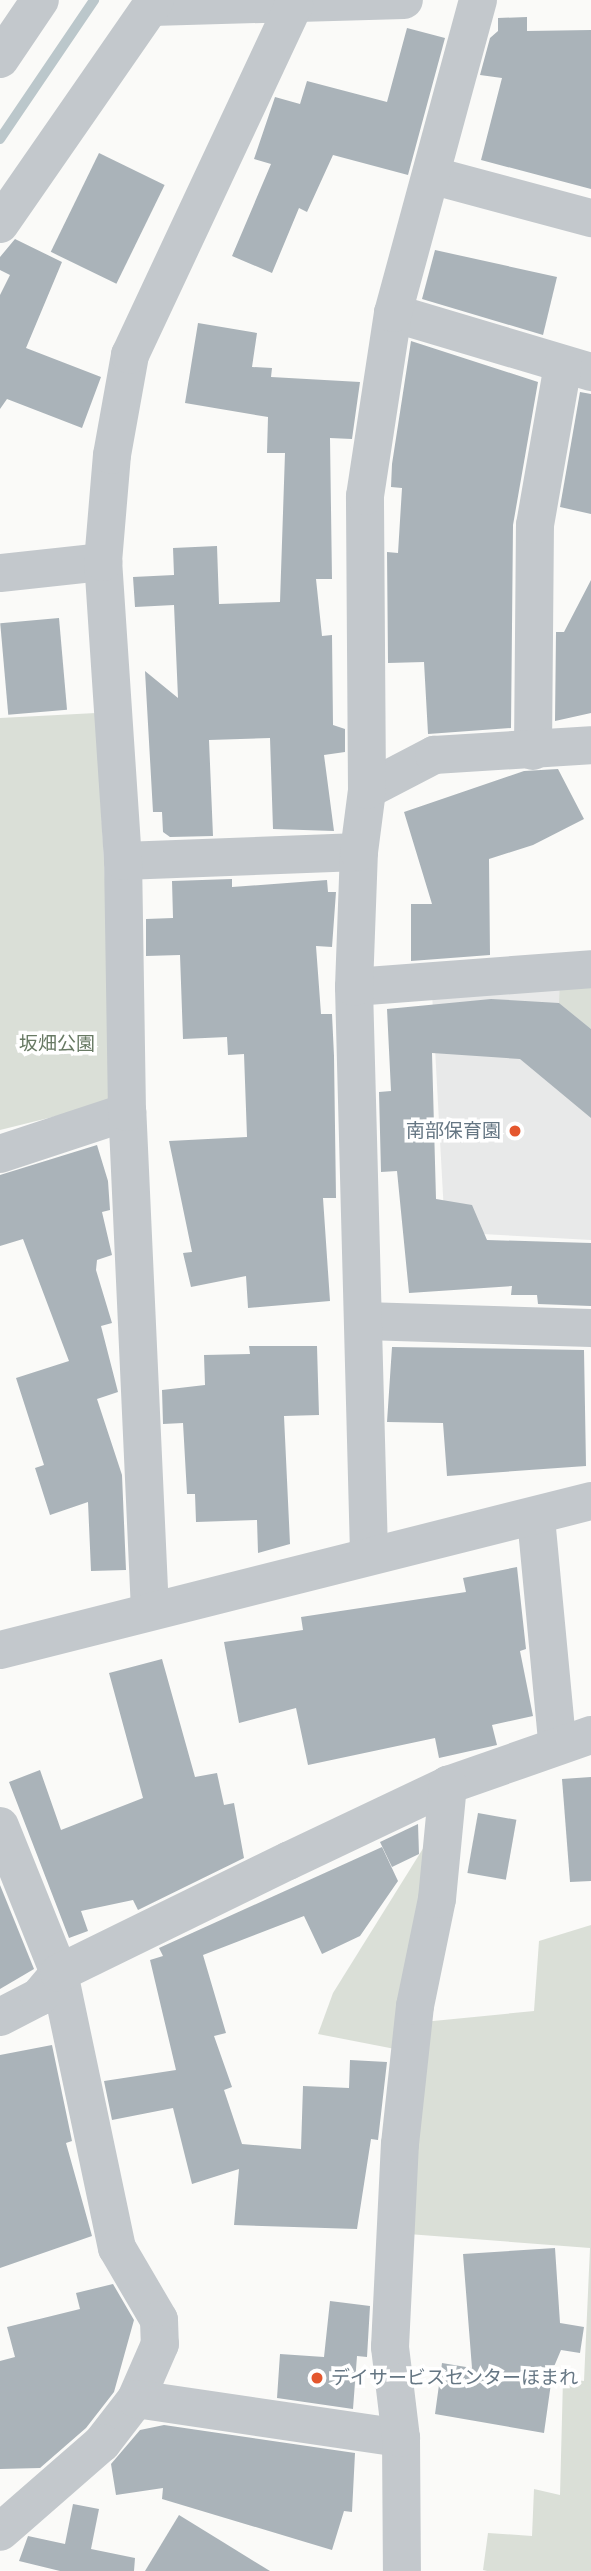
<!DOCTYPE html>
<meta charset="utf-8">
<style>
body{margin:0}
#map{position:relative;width:591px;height:2571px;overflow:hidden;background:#fafaf8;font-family:"Archivo Narrow","Noto Sans JP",sans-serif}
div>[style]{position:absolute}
.built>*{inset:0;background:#e8e9e9}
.green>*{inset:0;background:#dadfd7}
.stream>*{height:10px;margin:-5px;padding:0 5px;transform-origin:5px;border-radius:5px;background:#bbc7cb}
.building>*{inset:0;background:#aab3b9;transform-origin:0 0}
.minor>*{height:38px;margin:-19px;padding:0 19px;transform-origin:19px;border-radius:19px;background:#c3c8cc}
.dots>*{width:19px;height:19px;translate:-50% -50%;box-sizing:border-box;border:4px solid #fff;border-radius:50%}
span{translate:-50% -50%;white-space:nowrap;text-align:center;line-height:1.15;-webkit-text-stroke:7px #fff;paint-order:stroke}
.park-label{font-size:19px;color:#687a64}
.poi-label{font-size:19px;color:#657683}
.right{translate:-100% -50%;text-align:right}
.left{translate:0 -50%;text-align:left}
</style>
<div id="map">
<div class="built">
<i style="clip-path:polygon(560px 982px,591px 1029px,591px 1240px,445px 1232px,432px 993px)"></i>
</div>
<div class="green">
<i style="clip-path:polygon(96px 713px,117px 1101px,0 1130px,0 718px)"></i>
<i style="clip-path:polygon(591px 980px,591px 1029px,559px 1003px,560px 982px)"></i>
<i style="clip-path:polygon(437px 1826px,395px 2049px,318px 2034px,333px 1993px)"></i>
<i style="clip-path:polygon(591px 1925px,591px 2571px,487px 2571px,483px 2570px,488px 2533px,532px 2536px,534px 2489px,560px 2495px,563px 2379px,584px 2381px,590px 2248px,408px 2234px,423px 2022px,534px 2011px,539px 1941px)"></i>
</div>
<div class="stream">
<i style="left:0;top:139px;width:168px;rotate:-55.9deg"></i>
</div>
<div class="building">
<i style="clip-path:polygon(527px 17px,527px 31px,591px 30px,591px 189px,481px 160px,502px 78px,480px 75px,490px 38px,498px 31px,498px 18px)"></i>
<i style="clip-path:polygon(407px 28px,445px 38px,408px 175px,333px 155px,307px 212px,299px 208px,272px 273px,232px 256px,271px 164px,254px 159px,275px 97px,300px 104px,307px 81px,387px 102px)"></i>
<i style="left:99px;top:153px;width:73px;height:110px;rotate:26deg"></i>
<i style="clip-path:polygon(15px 239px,62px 262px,26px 348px,101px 377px,82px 428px,7px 399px,0 409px,0 295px,10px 275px,0 270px,0 257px)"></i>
<i style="clip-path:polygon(435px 250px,557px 277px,543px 335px,422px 299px)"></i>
<i style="clip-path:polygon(198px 323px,257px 333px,252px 367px,272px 368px,271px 377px,360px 382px,352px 439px,330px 438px,332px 579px,316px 579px,322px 636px,332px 635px,333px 725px,345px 729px,345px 752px,324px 755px,334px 831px,273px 829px,270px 738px,209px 740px,213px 836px,170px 837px,163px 832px,162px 812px,153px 812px,145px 671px,178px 698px,174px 605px,135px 607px,133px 577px,174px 575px,173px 548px,217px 546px,219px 604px,280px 602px,285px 453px,267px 453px,268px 417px,185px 403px)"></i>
<i style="clip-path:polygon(411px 341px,538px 382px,513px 525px,511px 728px,428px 734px,424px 662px,388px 663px,387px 552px,398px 553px,402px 488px,391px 487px,392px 464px)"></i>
<i style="clip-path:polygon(580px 392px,591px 394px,591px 514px,560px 507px)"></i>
<i style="clip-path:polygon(591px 580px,591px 713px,555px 721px,556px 632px,564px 632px)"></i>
<i style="left:59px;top:618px;width:92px;height:59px;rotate:85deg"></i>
<i style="clip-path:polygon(558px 769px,584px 819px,533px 845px,489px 859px,490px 955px,411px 961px,411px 904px,432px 904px,404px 812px,524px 771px)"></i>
<i style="clip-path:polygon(232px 879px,232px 887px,327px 880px,328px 892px,336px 892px,332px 947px,316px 946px,321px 1014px,332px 1014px,334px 1056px,336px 1198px,323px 1198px,330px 1301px,248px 1308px,246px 1276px,191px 1287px,183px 1253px,192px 1252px,169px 1141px,247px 1137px,244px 1054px,228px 1055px,227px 1037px,183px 1039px,180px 955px,146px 956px,146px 919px,173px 918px,172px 881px)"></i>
<i style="clip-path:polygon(491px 999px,559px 1003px,591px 1029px,591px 1118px,520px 1059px,432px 1053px,436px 1199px,472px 1205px,487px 1240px,591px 1243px,591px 1306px,538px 1304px,537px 1295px,511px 1295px,512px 1286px,409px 1293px,397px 1171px,381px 1172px,379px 1092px,391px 1091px,387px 1009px)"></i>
<i style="clip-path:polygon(97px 1145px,108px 1181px,110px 1210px,102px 1212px,112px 1255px,97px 1260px,96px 1270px,112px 1323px,101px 1326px,118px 1392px,97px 1399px,122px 1475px,126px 1570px,91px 1571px,88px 1502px,50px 1515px,35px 1468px,44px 1465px,16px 1378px,69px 1361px,23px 1239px,0 1246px,0 1175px)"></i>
<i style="clip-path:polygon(249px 1346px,317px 1346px,319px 1415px,284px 1416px,290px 1544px,258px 1553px,257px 1520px,196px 1522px,195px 1494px,187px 1494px,183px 1423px,163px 1424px,162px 1390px,205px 1385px,204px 1355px,250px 1354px)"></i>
<i style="clip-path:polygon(392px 1347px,584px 1350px,586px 1466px,447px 1476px,443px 1423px,387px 1422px)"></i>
<i style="clip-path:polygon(517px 1567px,526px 1649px,520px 1651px,533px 1716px,492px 1725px,497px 1745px,439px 1758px,435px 1738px,308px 1765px,296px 1708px,239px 1723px,224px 1642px,303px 1630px,301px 1617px,466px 1592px,463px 1578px)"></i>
<i style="clip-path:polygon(162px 1659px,195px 1777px,217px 1773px,224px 1805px,234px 1803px,244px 1858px,138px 1910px,133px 1900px,81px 1911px,88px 1931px,69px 1938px,9px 1782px,40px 1770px,61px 1830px,143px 1798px,109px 1673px)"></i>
<i style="clip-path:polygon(591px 1777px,591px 1881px,570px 1882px,562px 1779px)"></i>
<i style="left:478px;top:1813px;width:39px;height:61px;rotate:10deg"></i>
<i style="clip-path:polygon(418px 1824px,419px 1854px,392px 1867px,380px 1842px)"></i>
<i style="clip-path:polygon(382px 1847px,398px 1881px,360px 1936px,322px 1954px,304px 1916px,203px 1955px,226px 2033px,214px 2036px,232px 2087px,224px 2090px,242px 2144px,301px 2149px,303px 2086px,349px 2088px,350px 2060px,387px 2062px,378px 2140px,371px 2139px,357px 2229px,234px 2225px,239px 2169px,192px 2184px,173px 2108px,112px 2120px,104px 2081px,176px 2070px,150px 1960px,163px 1956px,159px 1948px)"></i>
<i style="clip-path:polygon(0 1885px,34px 1969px,0 1989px)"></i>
<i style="clip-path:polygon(52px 2045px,72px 2141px,66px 2143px,92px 2236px,0 2268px,0 2055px)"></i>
<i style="clip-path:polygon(555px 2248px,560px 2323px,584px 2327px,580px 2353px,561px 2350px,553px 2369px,544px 2433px,435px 2414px,442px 2363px,472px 2368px,463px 2254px)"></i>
<i style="clip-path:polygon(113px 2284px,134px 2320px,114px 2392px,86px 2428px,40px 2468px,0 2469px,0 2361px,15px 2357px,7px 2327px,80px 2309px,76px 2293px)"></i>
<i style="clip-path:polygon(330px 2301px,370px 2306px,367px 2357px,357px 2356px,353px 2409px,277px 2398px,280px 2354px,324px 2357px)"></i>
<i style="clip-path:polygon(164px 2425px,355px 2453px,352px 2512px,344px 2511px,332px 2550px,162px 2499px,163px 2488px,116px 2495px,111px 2464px,140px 2430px)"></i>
<i style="clip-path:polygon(73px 2504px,99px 2509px,91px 2549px,135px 2558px,134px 2571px,60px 2571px,19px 2561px,28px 2536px,65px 2544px)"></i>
<i style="clip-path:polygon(179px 2515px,270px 2571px,145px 2571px)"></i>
</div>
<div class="minor">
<i style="left:152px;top:7px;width:252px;rotate:-1.6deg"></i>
<i style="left:0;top:59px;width:71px;rotate:-55.9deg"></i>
<i style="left:434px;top:176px;width:163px;rotate:15deg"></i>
<i style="left:0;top:224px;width:272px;rotate:-55.3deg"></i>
<i style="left:393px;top:313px;width:207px;rotate:16.6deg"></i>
<i style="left:0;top:573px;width:104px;rotate:-6.1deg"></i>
<i style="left:533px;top:751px;width:226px;rotate:-89.5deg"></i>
<i style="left:535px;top:525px;width:162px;rotate:-80.1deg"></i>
<i style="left:367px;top:790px;width:76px;rotate:-27.6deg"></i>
<i style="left:434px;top:755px;width:157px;rotate:-3.6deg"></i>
<i style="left:123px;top:861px;width:236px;rotate:-2.2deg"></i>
<i style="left:354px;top:987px;width:238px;rotate:-4.3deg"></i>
<i style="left:0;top:1154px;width:134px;rotate:-18.3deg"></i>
<i style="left:364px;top:1321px;width:227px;rotate:1.8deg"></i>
<i style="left:536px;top:1518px;width:225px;rotate:84.6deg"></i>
<i style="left:369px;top:1553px;width:566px;rotate:-91.52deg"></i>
<i style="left:354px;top:987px;width:135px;rotate:-87.9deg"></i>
<i style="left:359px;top:852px;width:63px;rotate:-82.6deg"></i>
<i style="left:367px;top:790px;width:294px;rotate:-90.4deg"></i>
<i style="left:365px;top:496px;width:185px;rotate:-81.3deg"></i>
<i style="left:393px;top:313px;width:324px;rotate:-74.8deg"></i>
<i style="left:150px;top:1611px;width:500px;rotate:-92.6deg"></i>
<i style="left:127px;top:1112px;width:251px;rotate:-90.9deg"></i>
<i style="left:123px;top:861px;width:300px;rotate:-93.8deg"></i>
<i style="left:103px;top:562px;width:107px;rotate:-85.2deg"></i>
<i style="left:112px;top:455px;width:102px;rotate:-79.8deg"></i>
<i style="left:130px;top:355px;width:387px;rotate:-64.9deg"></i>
<i style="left:0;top:1650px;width:609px;rotate:-14.15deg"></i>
<i style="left:0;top:1826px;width:158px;rotate:68.1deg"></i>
<i style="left:59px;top:1973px;width:281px;rotate:78.1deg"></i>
<i style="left:117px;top:2248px;width:83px;rotate:59.7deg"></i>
<i style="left:159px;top:2320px;width:24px;rotate:88deg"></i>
<i style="left:160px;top:2344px;width:60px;rotate:113.6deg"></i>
<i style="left:136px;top:2399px;width:56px;rotate:127.7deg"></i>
<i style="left:102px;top:2443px;width:135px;rotate:138.9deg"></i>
<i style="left:0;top:2017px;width:44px;rotate:-27.1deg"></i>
<i style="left:39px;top:1997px;width:31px;rotate:-50deg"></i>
<i style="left:59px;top:1973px;width:255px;rotate:-26.1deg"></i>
<i style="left:288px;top:1861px;width:177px;rotate:-25.4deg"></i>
<i style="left:448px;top:1785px;width:151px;rotate:-19.3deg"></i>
<i style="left:136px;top:2399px;width:268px;rotate:8.4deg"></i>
<i style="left:401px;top:2438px;width:133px;rotate:89.6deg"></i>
<i style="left:401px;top:2438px;width:92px;rotate:-96.9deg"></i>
<i style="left:390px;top:2347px;width:203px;rotate:-87.2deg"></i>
<i style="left:400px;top:2144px;width:139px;rotate:-83.8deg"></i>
<i style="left:415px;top:2006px;width:109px;rotate:-78.4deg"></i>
<i style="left:437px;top:1899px;width:115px;rotate:-84.5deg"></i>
</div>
<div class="dots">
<i style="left:515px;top:1131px;background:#e4572e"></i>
<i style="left:317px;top:2378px;background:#e4572e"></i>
</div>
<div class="park-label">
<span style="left:57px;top:1044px">坂畑公園</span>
</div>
<div class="poi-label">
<span class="right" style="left:501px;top:1131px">南部保育園</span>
<span class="left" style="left:331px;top:2378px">デイサービスセンターほまれ</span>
</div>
</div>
